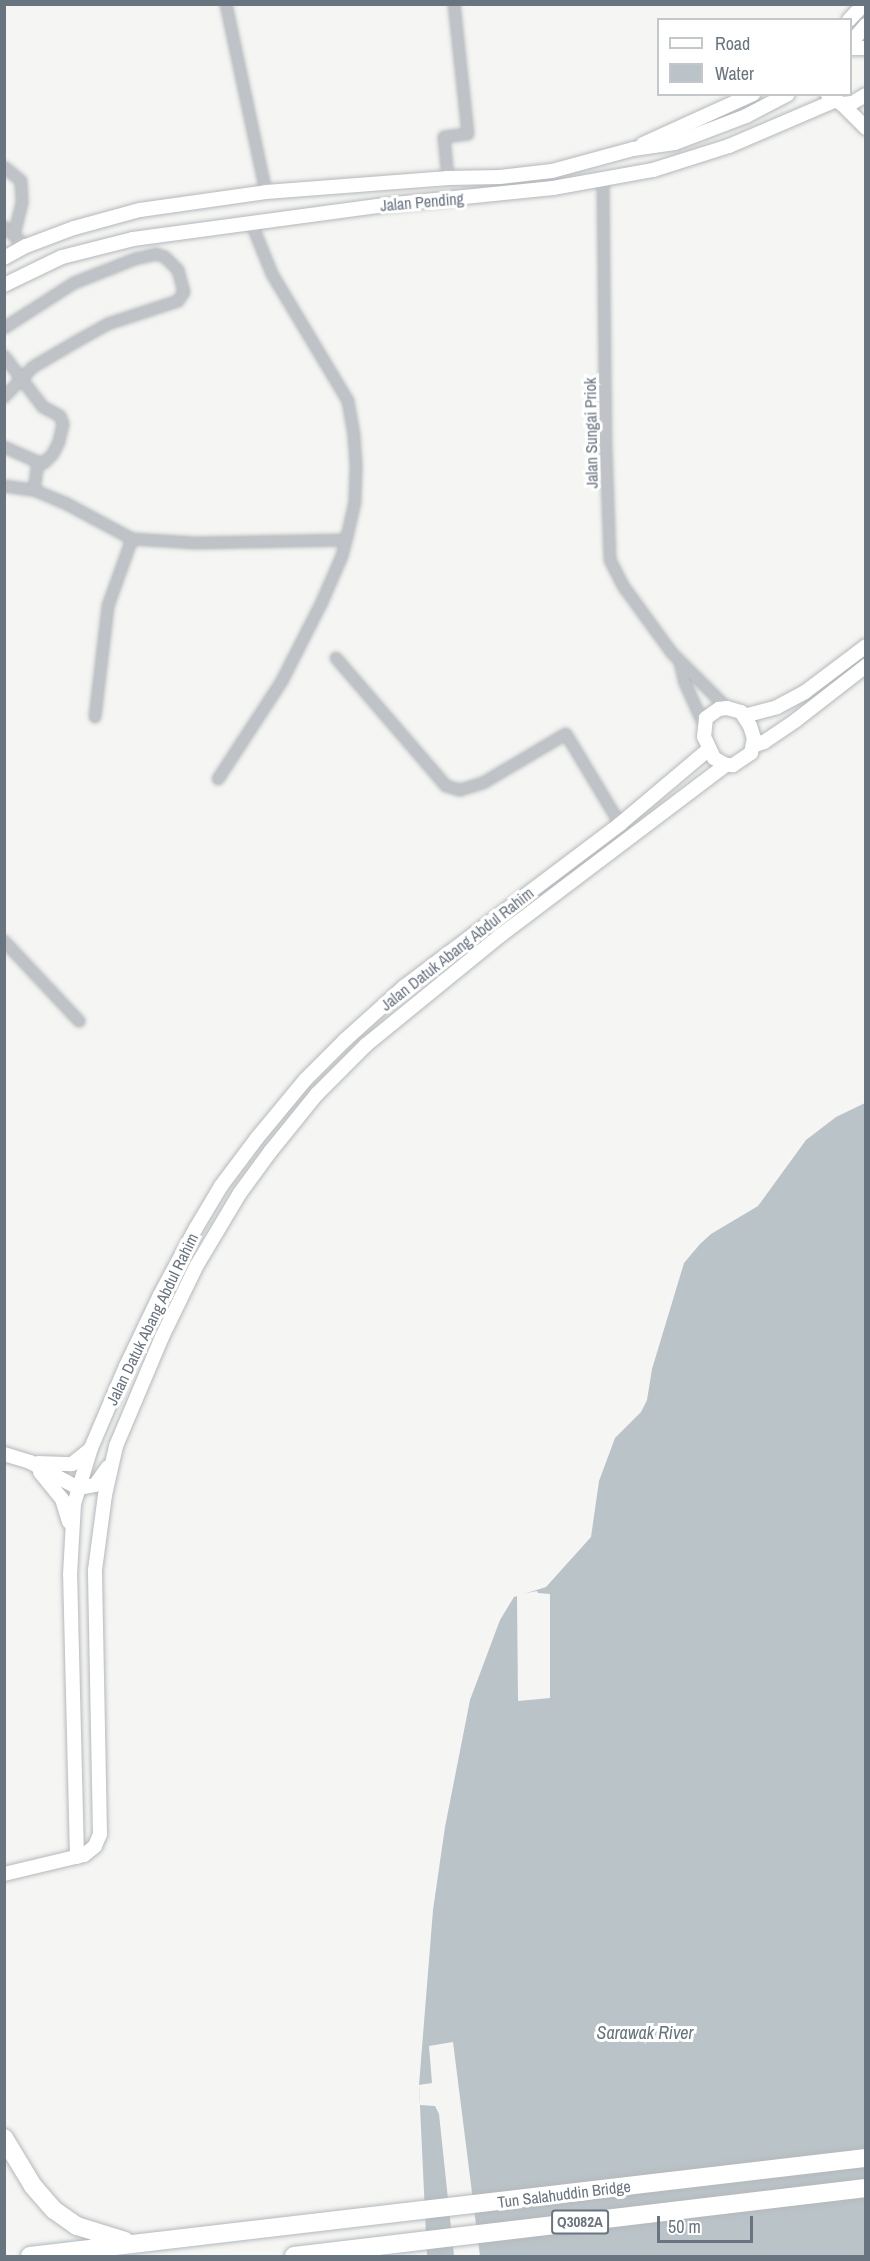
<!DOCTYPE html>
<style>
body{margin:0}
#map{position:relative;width:870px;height:2261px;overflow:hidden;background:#f5f6f3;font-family:"Archivo Narrow",sans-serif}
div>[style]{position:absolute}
.water>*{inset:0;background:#bac3c7}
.pier>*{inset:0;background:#f5f6f3}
.roads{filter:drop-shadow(0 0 2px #b4b8bc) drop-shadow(0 0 2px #b4b8bc)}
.street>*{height:10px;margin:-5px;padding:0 5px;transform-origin:5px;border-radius:5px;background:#bfc2c6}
.secondary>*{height:14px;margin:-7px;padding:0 7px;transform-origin:7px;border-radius:7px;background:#fff}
.highway>*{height:18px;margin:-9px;padding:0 9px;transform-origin:9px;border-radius:9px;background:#fff}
span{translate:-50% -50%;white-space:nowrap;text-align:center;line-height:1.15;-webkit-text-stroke:6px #fff;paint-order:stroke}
.shield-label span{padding:2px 4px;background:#fff;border:2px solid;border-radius:4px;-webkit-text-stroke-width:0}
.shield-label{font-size:15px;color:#687480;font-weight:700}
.street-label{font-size:16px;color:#687480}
.water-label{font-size:18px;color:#63747d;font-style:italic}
.frame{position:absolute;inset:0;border:6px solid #687480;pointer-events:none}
.legend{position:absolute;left:657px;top:18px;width:195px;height:78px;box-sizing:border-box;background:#fff;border:2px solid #c3c7cc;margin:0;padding:8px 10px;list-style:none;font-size:18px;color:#687480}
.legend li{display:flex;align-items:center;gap:12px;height:30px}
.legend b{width:30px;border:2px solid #c3c7cc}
.scale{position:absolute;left:657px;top:2216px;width:96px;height:27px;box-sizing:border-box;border:3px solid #687480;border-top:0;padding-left:8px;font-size:18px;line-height:21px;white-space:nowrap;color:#687480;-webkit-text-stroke:4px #fff;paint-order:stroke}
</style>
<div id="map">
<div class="water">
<i style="clip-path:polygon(865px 1103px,865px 2256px,427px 2256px,419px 2085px,433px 1910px,445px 1827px,470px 1700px,500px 1620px,514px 1597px,546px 1587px,591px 1537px,599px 1481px,615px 1438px,641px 1412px,647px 1400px,652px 1369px,684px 1263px,700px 1244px,711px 1234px,758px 1206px,806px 1140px,836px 1117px)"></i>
</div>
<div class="pier">
<i style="clip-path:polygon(537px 1591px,538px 1593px,550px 1594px,550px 1698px,518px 1701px,517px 1595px)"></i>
<i style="clip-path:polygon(453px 2042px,480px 2256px,454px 2256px,439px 2114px,435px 2106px,420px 2105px,419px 2085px,432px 2083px,429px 2046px)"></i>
</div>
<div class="roads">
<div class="street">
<i style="left:226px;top:4px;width:192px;rotate:78deg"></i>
<i style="left:4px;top:167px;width:22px;rotate:39deg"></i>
<i style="left:21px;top:181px;width:22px;rotate:87deg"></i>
<i style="left:22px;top:203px;width:33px;rotate:104deg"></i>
<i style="left:448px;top:178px;width:41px;rotate:-95.6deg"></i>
<i style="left:444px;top:137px;width:24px;rotate:-7deg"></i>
<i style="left:468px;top:134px;width:131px;rotate:-96.1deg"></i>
<i style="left:603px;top:181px;width:268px;rotate:89.4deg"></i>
<i style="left:606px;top:449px;width:111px;rotate:87.9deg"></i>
<i style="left:610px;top:560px;width:30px;rotate:63deg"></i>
<i style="left:624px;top:587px;width:82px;rotate:54deg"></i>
<i style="left:672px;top:653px;width:78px;rotate:45deg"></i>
<i style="left:251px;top:222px;width:56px;rotate:68deg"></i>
<i style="left:272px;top:274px;width:148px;rotate:59.1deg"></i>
<i style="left:348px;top:401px;width:36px;rotate:80deg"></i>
<i style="left:354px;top:436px;width:32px;rotate:86deg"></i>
<i style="left:356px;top:468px;width:34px;rotate:92deg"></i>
<i style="left:355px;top:502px;width:39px;rotate:103deg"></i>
<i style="left:4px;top:227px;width:29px;rotate:41deg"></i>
<i style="left:4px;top:328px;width:83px;rotate:-32.7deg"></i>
<i style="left:74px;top:283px;width:66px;rotate:-21.5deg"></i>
<i style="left:135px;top:259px;width:22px;rotate:-13deg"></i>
<i style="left:156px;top:254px;width:9px;rotate:18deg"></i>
<i style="left:165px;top:257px;width:18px;rotate:45deg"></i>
<i style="left:178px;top:270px;width:23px;rotate:75deg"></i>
<i style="left:184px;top:292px;width:11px;rotate:124deg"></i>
<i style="left:178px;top:301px;width:74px;rotate:161.8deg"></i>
<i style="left:108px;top:324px;width:33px;rotate:151deg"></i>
<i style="left:79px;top:340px;width:53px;rotate:149.6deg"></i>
<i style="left:33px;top:367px;width:42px;rotate:134deg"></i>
<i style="left:4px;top:356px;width:64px;rotate:52.6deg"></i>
<i style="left:43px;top:407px;width:19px;rotate:28deg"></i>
<i style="left:60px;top:416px;width:9px;rotate:69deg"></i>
<i style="left:63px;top:424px;width:18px;rotate:103deg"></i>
<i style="left:59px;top:442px;width:13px;rotate:117deg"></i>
<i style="left:53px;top:454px;width:13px;rotate:135deg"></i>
<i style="left:44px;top:463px;width:6px;rotate:-171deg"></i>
<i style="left:4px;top:447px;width:37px;rotate:24deg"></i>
<i style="left:38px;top:462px;width:28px;rotate:98deg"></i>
<i style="left:4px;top:486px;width:30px;rotate:8deg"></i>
<i style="left:34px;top:490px;width:34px;rotate:23deg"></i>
<i style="left:65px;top:503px;width:76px;rotate:28.2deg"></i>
<i style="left:132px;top:539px;width:64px;rotate:3.6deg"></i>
<i style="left:196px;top:543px;width:150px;rotate:-1.1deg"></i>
<i style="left:346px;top:540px;width:16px;rotate:104deg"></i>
<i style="left:342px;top:556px;width:50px;rotate:113.5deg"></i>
<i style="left:322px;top:602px;width:89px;rotate:116.9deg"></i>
<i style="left:282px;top:681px;width:117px;rotate:123.1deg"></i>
<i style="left:336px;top:658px;width:169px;rotate:49.3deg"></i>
<i style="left:446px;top:786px;width:15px;rotate:16deg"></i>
<i style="left:460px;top:790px;width:24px;rotate:-17deg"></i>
<i style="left:483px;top:783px;width:96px;rotate:-30.6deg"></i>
<i style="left:566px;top:734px;width:105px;rotate:59deg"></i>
<i style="left:680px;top:662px;width:22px;rotate:77deg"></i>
<i style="left:685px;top:683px;width:46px;rotate:65.7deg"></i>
<i style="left:95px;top:717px;width:112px;rotate:-83.3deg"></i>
<i style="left:108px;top:606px;width:71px;rotate:-70.3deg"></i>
<i style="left:4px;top:941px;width:110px;rotate:46.8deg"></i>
</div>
<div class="secondary">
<i style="left:849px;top:20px;width:22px;rotate:-47deg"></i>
<i style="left:850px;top:44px;width:25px;rotate:-50deg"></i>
<i style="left:850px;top:48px;width:16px"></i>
<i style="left:828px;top:95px;width:17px;rotate:33deg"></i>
<i style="left:842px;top:104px;width:10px;rotate:-6deg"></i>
<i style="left:852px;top:103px;width:16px;rotate:-30deg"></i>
<i style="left:842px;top:104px;width:34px;rotate:45deg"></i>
<i style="left:643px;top:144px;width:121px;rotate:-24.4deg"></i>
<i style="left:4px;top:258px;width:25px;rotate:-29deg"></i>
<i style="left:26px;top:246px;width:51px;rotate:-20.6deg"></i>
<i style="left:74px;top:228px;width:68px;rotate:-15.3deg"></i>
<i style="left:140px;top:210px;width:127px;rotate:-8.1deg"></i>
<i style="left:266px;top:192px;width:183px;rotate:-4.4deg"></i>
<i style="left:448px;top:178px;width:52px;rotate:-1.1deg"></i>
<i style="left:500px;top:177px;width:52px;rotate:-6.6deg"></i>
<i style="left:552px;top:171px;width:84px;rotate:-15.2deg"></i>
<i style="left:633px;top:149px;width:42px;rotate:-8.1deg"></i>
<i style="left:675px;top:143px;width:76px;rotate:-20.8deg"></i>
<i style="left:746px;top:116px;width:47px;rotate:-27.6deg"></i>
<i style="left:4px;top:285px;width:64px;rotate:-25.8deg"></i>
<i style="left:62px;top:257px;width:73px;rotate:-14.2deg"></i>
<i style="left:133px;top:239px;width:254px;rotate:-7.7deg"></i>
<i style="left:385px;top:205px;width:169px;rotate:-5.8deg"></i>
<i style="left:553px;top:188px;width:102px;rotate:-10.2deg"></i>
<i style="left:653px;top:170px;width:80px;rotate:-17.5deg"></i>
<i style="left:729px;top:146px;width:114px;rotate:-23.2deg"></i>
<i style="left:727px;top:708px;width:15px;rotate:16deg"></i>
<i style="left:741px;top:712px;width:17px;rotate:57deg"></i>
<i style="left:750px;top:726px;width:13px;rotate:72deg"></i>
<i style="left:754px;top:738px;width:15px;rotate:101deg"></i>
<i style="left:751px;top:753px;width:22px;rotate:146deg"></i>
<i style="left:733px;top:765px;width:7px;rotate:180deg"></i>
<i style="left:726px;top:765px;width:14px;rotate:-150deg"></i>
<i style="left:714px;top:758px;width:23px;rotate:-115deg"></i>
<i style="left:704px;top:737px;width:19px;rotate:-84deg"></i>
<i style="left:706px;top:718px;width:16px;rotate:-35deg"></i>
<i style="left:719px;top:709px;width:8px;rotate:-7deg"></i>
<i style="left:744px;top:716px;width:34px;rotate:-15deg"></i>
<i style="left:777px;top:707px;width:32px;rotate:-28deg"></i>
<i style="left:805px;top:692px;width:76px;rotate:-37deg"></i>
<i style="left:753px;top:746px;width:12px;rotate:-20deg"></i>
<i style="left:764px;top:742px;width:37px;rotate:-34deg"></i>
<i style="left:795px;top:721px;width:90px;rotate:-37.8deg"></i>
<i style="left:4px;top:1454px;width:27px;rotate:17deg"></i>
<i style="left:30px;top:1462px;width:55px;rotate:28.4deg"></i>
<i style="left:78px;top:1488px;width:17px;rotate:-10deg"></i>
<i style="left:95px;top:1485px;width:22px;rotate:-54deg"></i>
<i style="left:38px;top:1463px;width:34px;rotate:2deg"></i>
<i style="left:72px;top:1464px;width:22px;rotate:-39deg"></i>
<i style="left:40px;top:1472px;width:35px;rotate:51deg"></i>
<i style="left:62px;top:1499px;width:24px;rotate:73deg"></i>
<i style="left:77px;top:1857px;width:282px;rotate:-91.4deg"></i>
<i style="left:70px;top:1575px;width:71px;rotate:-86.8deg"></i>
<i style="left:74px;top:1504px;width:59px;rotate:-73.1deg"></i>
<i style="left:91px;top:1448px;width:89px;rotate:-66.9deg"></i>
<i style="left:126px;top:1366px;width:79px;rotate:-64.4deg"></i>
<i style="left:160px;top:1295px;width:76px;rotate:-61.8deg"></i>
<i style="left:196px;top:1228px;width:49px;rotate:-59.2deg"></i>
<i style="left:221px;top:1186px;width:60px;rotate:-53.1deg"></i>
<i style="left:257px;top:1138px;width:75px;rotate:-50.4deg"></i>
<i style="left:305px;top:1080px;width:58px;rotate:-45deg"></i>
<i style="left:346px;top:1039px;width:78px;rotate:-41.9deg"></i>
<i style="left:404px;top:987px;width:271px;rotate:-37deg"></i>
<i style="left:620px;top:824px;width:115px;rotate:-40.1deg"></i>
<i style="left:4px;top:1874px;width:82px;rotate:-13.4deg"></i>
<i style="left:84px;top:1855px;width:14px;rotate:-39deg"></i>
<i style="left:95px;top:1846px;width:13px;rotate:-67deg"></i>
<i style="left:100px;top:1834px;width:264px;rotate:-91.1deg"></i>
<i style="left:95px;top:1570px;width:76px;rotate:-82.4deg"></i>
<i style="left:105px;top:1495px;width:50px;rotate:-77.3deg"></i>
<i style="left:116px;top:1446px;width:118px;rotate:-67.1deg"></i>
<i style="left:162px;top:1337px;width:80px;rotate:-64.1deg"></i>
<i style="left:197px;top:1265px;width:84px;rotate:-59.2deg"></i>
<i style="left:240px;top:1193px;width:51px;rotate:-53.8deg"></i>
<i style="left:270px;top:1152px;width:75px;rotate:-51deg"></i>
<i style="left:317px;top:1094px;width:69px;rotate:-45deg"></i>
<i style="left:366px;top:1045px;width:174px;rotate:-39.2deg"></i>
<i style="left:501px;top:935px;width:282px;rotate:-37.1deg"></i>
</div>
<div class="highway">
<i style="left:4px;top:2138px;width:56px;rotate:58.9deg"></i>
<i style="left:33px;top:2186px;width:32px;rotate:49deg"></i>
<i style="left:54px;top:2210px;width:28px;rotate:35deg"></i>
<i style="left:77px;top:2226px;width:50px;rotate:17.4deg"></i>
<i style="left:30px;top:2256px;width:842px;rotate:-6.69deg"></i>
<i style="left:294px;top:2256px;width:576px;rotate:-6.78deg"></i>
</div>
</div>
<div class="shield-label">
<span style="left:580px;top:2222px">Q3082A</span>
</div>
<div class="street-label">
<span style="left:422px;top:202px;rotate:-5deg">Jalan Pending</span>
<span style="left:591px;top:433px;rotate:-91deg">Jalan Sungai Priok</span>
<span style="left:457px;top:949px;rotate:-38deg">Jalan Datuk Abang Abdul Rahim</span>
<span style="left:152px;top:1319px;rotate:-64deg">Jalan Datuk Abang Abdul Rahim</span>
<span style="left:564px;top:2194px;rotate:-7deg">Tun Salahuddin Bridge</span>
</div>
<div class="water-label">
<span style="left:645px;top:2033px">Sarawak River</span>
</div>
<div class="frame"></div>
<ul class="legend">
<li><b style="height:8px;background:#fff"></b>Road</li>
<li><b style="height:16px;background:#bac3c7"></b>Water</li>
</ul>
<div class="scale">50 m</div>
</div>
